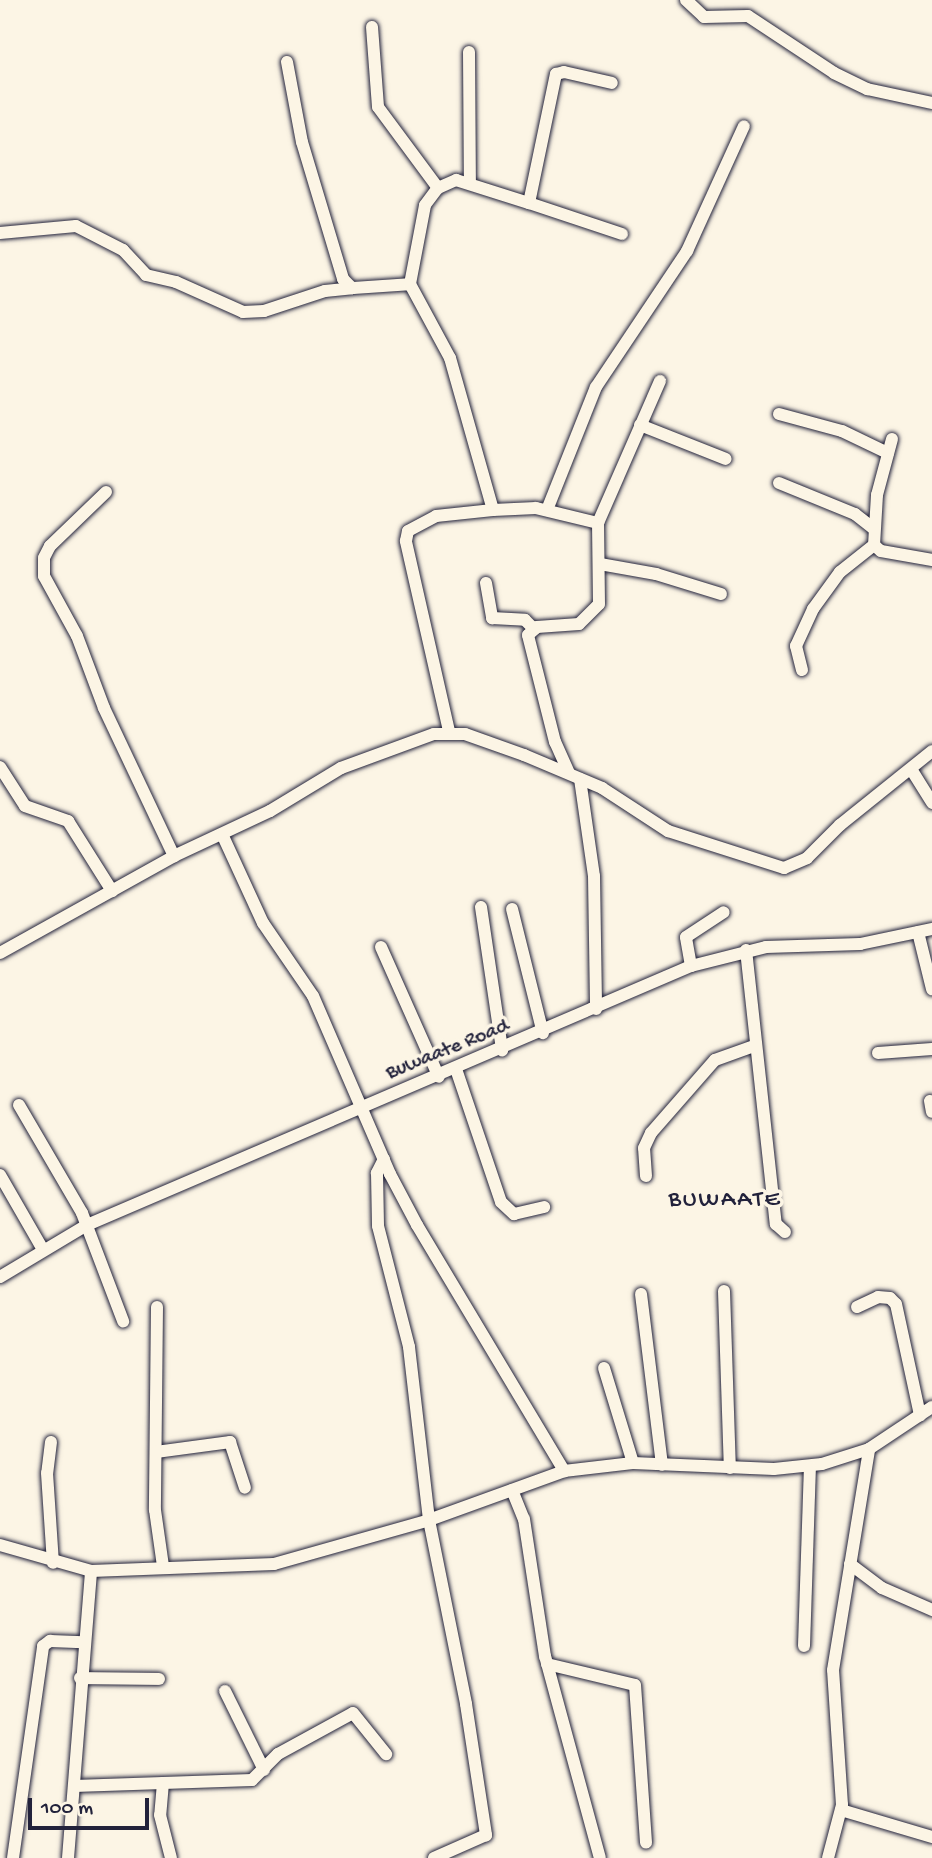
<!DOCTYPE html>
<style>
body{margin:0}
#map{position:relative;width:932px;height:1858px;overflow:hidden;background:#fcf5e5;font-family:"Gochi Hand",sans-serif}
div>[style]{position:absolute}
.roads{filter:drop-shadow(0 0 2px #22223b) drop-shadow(0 0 2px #22223b)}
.minor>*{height:12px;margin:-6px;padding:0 6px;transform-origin:6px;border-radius:6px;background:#fcf5e5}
span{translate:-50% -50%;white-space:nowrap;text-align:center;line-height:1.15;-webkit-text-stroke:7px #fcf5e5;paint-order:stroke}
.street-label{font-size:21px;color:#22223b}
.quarter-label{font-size:24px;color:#22223b;letter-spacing:2px}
.scale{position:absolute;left:28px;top:1798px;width:121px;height:32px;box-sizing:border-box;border:4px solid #22223b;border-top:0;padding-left:9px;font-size:21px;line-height:24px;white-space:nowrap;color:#22223b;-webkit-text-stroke:5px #fcf5e5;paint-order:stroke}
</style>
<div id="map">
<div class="roads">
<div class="minor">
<i style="left:686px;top:0;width:25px;rotate:43deg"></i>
<i style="left:704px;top:17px;width:44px;rotate:-1.3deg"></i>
<i style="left:748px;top:16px;width:103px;rotate:33.5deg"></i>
<i style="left:834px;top:73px;width:37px;rotate:26deg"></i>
<i style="left:867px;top:89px;width:66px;rotate:12.2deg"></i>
<i style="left:372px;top:27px;width:80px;rotate:85.7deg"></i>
<i style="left:378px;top:107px;width:101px;rotate:53.5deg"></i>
<i style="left:469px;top:52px;width:129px;rotate:89.6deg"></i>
<i style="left:287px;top:62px;width:81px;rotate:79.4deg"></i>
<i style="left:302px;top:142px;width:143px;rotate:73.3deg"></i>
<i style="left:343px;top:279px;width:13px;rotate:45deg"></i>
<i style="left:352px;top:288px;width:58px;rotate:-3.9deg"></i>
<i style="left:529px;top:203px;width:98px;rotate:18.4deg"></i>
<i style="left:0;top:233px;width:76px;rotate:-5.3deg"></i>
<i style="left:76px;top:226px;width:53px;rotate:27.1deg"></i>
<i style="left:123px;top:250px;width:34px;rotate:47deg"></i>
<i style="left:146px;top:275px;width:31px;rotate:13deg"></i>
<i style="left:176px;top:282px;width:73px;rotate:24.1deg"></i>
<i style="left:243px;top:312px;width:21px;rotate:-3deg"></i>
<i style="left:264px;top:311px;width:64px;rotate:-18.2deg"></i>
<i style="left:325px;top:291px;width:27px;rotate:-6deg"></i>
<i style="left:779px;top:414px;width:65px;rotate:15.1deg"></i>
<i style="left:842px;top:431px;width:51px;rotate:25.6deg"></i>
<i style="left:640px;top:425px;width:92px;rotate:21.6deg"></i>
<i style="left:892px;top:439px;width:58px;rotate:105deg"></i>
<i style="left:877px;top:495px;width:50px;rotate:93.4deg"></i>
<i style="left:874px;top:545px;width:9px;rotate:41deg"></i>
<i style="left:881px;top:551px;width:52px;rotate:10deg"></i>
<i style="left:779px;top:483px;width:82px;rotate:22.2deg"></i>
<i style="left:855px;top:514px;width:23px;rotate:38deg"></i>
<i style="left:106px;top:492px;width:78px;rotate:136deg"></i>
<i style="left:50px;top:546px;width:13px;rotate:117deg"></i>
<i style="left:44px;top:558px;width:18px;rotate:90deg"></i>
<i style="left:44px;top:576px;width:68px;rotate:61.2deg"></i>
<i style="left:77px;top:636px;width:77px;rotate:69.4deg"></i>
<i style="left:104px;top:708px;width:164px;rotate:64.7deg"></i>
<i style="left:493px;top:510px;width:158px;rotate:-105.8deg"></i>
<i style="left:450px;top:358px;width:84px;rotate:-118.4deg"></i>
<i style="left:410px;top:284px;width:80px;rotate:-79.2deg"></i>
<i style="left:425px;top:205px;width:21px;rotate:-53deg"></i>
<i style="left:438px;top:188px;width:20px;rotate:-24deg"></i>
<i style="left:456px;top:180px;width:77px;rotate:17.5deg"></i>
<i style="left:529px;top:203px;width:132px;rotate:-78.2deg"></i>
<i style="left:556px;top:74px;width:8px;rotate:-14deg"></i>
<i style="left:564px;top:72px;width:49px;rotate:12.9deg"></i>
<i style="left:547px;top:510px;width:132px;rotate:-68.3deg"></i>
<i style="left:596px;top:387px;width:164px;rotate:-56.2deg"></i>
<i style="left:687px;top:251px;width:137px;rotate:-65.5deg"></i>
<i style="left:600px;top:564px;width:57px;rotate:10.1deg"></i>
<i style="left:656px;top:574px;width:68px;rotate:17.1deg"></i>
<i style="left:486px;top:583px;width:36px;rotate:80deg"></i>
<i style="left:492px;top:618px;width:33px;rotate:3deg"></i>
<i style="left:525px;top:620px;width:13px;rotate:45deg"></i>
<i style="left:802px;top:670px;width:25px;rotate:-104deg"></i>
<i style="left:796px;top:646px;width:41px;rotate:-65.3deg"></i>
<i style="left:813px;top:609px;width:46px;rotate:-53.9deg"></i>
<i style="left:840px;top:572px;width:43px;rotate:-38.5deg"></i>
<i style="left:449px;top:731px;width:195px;rotate:-102.8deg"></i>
<i style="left:406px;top:541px;width:10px;rotate:-79deg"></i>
<i style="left:408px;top:531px;width:32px;rotate:-28deg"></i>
<i style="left:436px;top:516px;width:57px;rotate:-6deg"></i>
<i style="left:493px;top:510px;width:43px;rotate:-2.7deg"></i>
<i style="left:536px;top:508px;width:64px;rotate:13.6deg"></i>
<i style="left:0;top:767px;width:46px;rotate:57.3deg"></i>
<i style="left:25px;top:806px;width:46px;rotate:19.2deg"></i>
<i style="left:68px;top:821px;width:83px;rotate:57.8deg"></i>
<i style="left:911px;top:769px;width:40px;rotate:58deg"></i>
<i style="left:569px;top:773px;width:34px;rotate:-114deg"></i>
<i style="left:555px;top:742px;width:110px;rotate:-104.2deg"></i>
<i style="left:528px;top:635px;width:12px;rotate:-42deg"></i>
<i style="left:537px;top:627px;width:42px;rotate:-4.1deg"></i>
<i style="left:579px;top:624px;width:28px;rotate:-45deg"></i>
<i style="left:599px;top:604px;width:81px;rotate:-90.7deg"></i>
<i style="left:598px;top:523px;width:155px;rotate:-66.4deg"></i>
<i style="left:580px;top:779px;width:98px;rotate:81.8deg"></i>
<i style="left:594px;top:876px;width:133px;rotate:89.1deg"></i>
<i style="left:222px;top:834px;width:98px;rotate:65.3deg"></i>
<i style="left:263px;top:923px;width:88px;rotate:55.6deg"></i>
<i style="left:313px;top:996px;width:194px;rotate:66.6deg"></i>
<i style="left:390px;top:1174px;width:58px;rotate:62.1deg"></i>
<i style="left:417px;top:1225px;width:287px;rotate:59.1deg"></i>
<i style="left:481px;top:907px;width:145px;rotate:81.6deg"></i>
<i style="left:512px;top:909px;width:128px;rotate:76deg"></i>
<i style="left:918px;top:932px;width:59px;rotate:76.2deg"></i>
<i style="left:381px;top:947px;width:142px;rotate:66deg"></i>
<i style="left:746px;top:950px;width:276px;rotate:83.8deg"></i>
<i style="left:776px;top:1224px;width:12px;rotate:42deg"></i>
<i style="left:0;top:953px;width:199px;rotate:-29.1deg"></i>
<i style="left:174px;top:856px;width:106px;rotate:-25.1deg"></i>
<i style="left:270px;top:811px;width:83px;rotate:-31.2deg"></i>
<i style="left:341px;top:768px;width:99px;rotate:-20.1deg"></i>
<i style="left:434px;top:734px;width:31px"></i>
<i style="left:465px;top:734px;width:63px;rotate:19.6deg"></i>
<i style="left:524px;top:755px;width:85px;rotate:22.9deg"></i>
<i style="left:602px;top:788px;width:79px;rotate:33.1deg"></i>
<i style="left:668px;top:831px;width:122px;rotate:17.7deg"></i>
<i style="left:784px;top:868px;width:25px;rotate:-23deg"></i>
<i style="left:807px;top:858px;width:47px;rotate:-45deg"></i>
<i style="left:840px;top:825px;width:118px;rotate:-38.8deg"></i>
<i style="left:691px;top:966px;width:29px;rotate:-100deg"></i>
<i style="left:686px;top:937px;width:45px;rotate:-33.3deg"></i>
<i style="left:878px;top:1053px;width:54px;rotate:-4.2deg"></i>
<i style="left:456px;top:1069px;width:140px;rotate:71.3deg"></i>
<i style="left:501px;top:1202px;width:18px;rotate:43deg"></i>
<i style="left:514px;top:1214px;width:31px;rotate:-13deg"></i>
<i style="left:930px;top:1101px;width:11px;rotate:80deg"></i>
<i style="left:19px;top:1105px;width:125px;rotate:59.7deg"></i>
<i style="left:82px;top:1213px;width:116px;rotate:69.2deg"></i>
<i style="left:384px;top:1159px;width:16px;rotate:117deg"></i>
<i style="left:377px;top:1173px;width:53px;rotate:88.9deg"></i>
<i style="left:378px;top:1226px;width:125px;rotate:75.6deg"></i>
<i style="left:409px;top:1347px;width:174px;rotate:83.4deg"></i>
<i style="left:429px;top:1520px;width:188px;rotate:78.6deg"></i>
<i style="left:466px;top:1704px;width:133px;rotate:81.3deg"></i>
<i style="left:486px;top:1835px;width:57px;rotate:156.1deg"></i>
<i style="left:0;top:1175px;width:84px;rotate:60.1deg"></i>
<i style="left:646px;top:1176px;width:28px;rotate:-94deg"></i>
<i style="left:644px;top:1148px;width:17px;rotate:-65deg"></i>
<i style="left:651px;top:1133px;width:97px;rotate:-48.8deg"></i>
<i style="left:715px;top:1060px;width:41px;rotate:-19.7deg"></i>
<i style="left:0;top:1277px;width:101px;rotate:-30.9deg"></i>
<i style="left:87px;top:1225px;width:657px;rotate:-23.21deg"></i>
<i style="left:691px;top:966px;width:77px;rotate:-14.2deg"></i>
<i style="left:766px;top:947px;width:94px;rotate:-1.8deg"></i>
<i style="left:860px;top:944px;width:74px;rotate:-11.8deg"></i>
<i style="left:724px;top:1291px;width:177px;rotate:88.1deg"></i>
<i style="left:641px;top:1294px;width:172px;rotate:83deg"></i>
<i style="left:157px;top:1307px;width:203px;rotate:90.6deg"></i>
<i style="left:155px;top:1510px;width:57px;rotate:81.9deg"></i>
<i style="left:857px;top:1307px;width:23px;rotate:-25deg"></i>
<i style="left:878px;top:1297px;width:12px;rotate:5deg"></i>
<i style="left:890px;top:1298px;width:8px;rotate:45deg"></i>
<i style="left:896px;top:1304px;width:114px;rotate:77.8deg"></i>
<i style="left:604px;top:1368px;width:99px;rotate:73deg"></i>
<i style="left:51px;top:1442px;width:31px;rotate:97deg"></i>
<i style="left:47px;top:1473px;width:90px;rotate:86.2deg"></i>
<i style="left:156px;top:1452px;width:75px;rotate:-7.7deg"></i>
<i style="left:230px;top:1442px;width:48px;rotate:71.9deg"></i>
<i style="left:512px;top:1490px;width:31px;rotate:68deg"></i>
<i style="left:524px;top:1519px;width:139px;rotate:81.3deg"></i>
<i style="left:545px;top:1656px;width:209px;rotate:74.8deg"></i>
<i style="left:0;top:1545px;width:95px;rotate:15.9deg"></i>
<i style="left:91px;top:1571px;width:183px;rotate:-2.2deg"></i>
<i style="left:274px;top:1564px;width:161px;rotate:-15.8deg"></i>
<i style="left:429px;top:1520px;width:144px;rotate:-19.9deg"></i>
<i style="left:564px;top:1471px;width:69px;rotate:-6.6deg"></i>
<i style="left:633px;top:1463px;width:141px;rotate:2.4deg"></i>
<i style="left:774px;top:1469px;width:48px;rotate:-5.9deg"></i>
<i style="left:822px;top:1464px;width:49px;rotate:-17.7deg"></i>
<i style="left:869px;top:1449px;width:76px;rotate:-33.7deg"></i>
<i style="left:850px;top:1564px;width:40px;rotate:37deg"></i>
<i style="left:882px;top:1588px;width:55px;rotate:23.7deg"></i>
<i style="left:804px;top:1646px;width:179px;rotate:-88.1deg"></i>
<i style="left:547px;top:1664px;width:90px;rotate:13.4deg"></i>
<i style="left:635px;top:1685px;width:158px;rotate:86deg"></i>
<i style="left:80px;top:1678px;width:79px;rotate:0.7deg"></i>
<i style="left:225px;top:1691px;width:88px;rotate:63.7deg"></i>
<i style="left:163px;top:1783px;width:32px;rotate:95deg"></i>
<i style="left:160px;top:1815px;width:44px;rotate:75.7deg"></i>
<i style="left:74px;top:1786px;width:178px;rotate:-1.9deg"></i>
<i style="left:252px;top:1780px;width:37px;rotate:-45deg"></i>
<i style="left:278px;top:1754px;width:85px;rotate:-28.7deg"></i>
<i style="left:353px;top:1713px;width:53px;rotate:51.2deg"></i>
<i style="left:841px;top:1810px;width:95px;rotate:16.5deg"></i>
<i style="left:13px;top:1858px;width:214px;rotate:-81.9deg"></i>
<i style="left:43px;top:1646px;width:9px;rotate:-36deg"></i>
<i style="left:50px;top:1641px;width:33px;rotate:2deg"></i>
<i style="left:68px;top:1858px;width:288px;rotate:-85.4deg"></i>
<i style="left:828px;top:1858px;width:55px;rotate:-75.2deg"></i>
<i style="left:842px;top:1805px;width:135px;rotate:-93.8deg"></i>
<i style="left:833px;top:1670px;width:224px;rotate:-80.7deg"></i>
</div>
</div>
<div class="street-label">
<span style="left:448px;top:1051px;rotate:-22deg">Buwaate Road</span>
</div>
<div class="quarter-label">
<span style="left:725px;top:1201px">BUWAATE</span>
</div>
<div class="scale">100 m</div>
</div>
